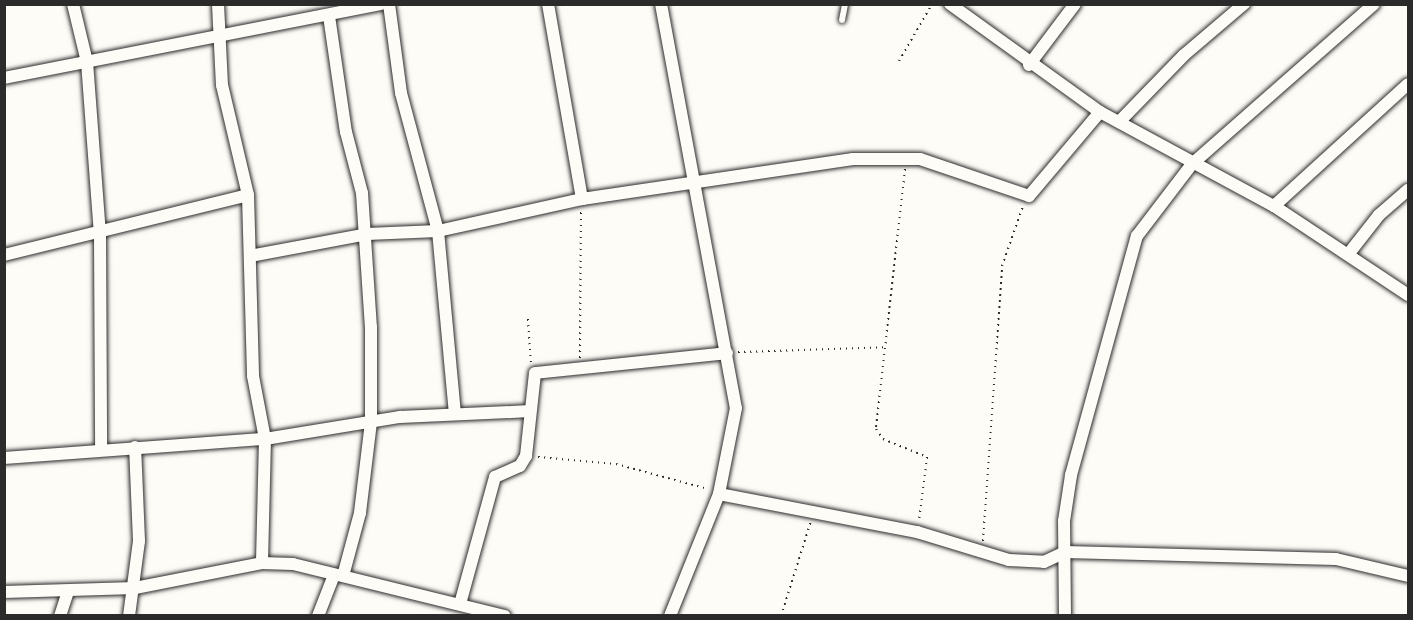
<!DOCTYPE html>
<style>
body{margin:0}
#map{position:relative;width:1413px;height:620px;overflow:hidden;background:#fdfcf7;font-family:Kalam,sans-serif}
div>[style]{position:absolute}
.path>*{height:2px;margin-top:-1px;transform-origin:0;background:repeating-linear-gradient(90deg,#2b2b2b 0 1.5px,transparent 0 6px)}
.roads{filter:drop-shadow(0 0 2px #2b2b2b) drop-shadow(0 0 2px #2b2b2b)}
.lane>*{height:6px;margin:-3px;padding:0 3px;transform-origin:3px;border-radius:3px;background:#fdfcf7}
.street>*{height:12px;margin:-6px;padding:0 6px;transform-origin:6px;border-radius:6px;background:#fdfcf7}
span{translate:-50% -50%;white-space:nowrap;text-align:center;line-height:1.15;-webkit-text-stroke:4.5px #fdfcf7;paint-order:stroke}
.frame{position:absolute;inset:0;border:6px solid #2b2b2b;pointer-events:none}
</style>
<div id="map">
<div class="path">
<i style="left:899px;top:61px;width:66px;rotate:-59.9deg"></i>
<i style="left:905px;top:169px;width:262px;rotate:96.4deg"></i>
<i style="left:876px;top:429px;width:12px;rotate:55deg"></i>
<i style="left:883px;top:439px;width:48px;rotate:22.2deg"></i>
<i style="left:927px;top:457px;width:64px;rotate:97.1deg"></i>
<i style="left:528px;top:319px;width:45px;rotate:86.2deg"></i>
<i style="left:738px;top:352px;width:147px;rotate:-1.9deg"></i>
<i style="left:580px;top:358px;width:147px;rotate:-89.6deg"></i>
<i style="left:538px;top:457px;width:78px;rotate:5.1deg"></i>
<i style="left:616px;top:464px;width:95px;rotate:15.2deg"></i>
<i style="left:983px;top:541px;width:276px;rotate:-86deg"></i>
<i style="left:1002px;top:266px;width:64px;rotate:-70.7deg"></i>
<i style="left:781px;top:616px;width:100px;rotate:-72.5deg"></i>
</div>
<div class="roads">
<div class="lane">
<i style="left:842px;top:20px;width:16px;rotate:-79deg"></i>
</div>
<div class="street">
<i style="left:73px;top:4px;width:60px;rotate:76.4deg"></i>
<i style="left:87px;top:62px;width:173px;rotate:85.7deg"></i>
<i style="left:100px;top:235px;width:215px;rotate:89.7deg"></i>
<i style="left:218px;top:4px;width:81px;rotate:87.2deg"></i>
<i style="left:222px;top:85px;width:113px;rotate:76.7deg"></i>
<i style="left:248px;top:195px;width:181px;rotate:88.4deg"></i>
<i style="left:253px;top:376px;width:64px;rotate:79.2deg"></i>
<i style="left:265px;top:439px;width:124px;rotate:91.4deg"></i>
<i style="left:389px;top:4px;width:90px;rotate:82.3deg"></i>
<i style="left:401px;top:93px;width:143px;rotate:75deg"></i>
<i style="left:438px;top:231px;width:183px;rotate:84.7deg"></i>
<i style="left:548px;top:4px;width:198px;rotate:80.1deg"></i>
<i style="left:661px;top:4px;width:411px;rotate:79.5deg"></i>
<i style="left:736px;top:408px;width:88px;rotate:101.2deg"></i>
<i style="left:719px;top:494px;width:131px;rotate:111.9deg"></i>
<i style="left:950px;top:4px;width:185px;rotate:35.8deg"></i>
<i style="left:1100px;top:112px;width:198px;rotate:28.4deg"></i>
<i style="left:1274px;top:206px;width:161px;rotate:33.6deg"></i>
<i style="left:329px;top:16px;width:117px;rotate:81.7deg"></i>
<i style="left:346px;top:132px;width:63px;rotate:75.3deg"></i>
<i style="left:362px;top:193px;width:134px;rotate:86.2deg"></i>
<i style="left:371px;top:327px;width:95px;rotate:90deg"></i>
<i style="left:371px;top:422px;width:92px;rotate:96.9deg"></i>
<i style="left:360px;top:513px;width:65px;rotate:105.1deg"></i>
<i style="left:1029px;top:65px;width:76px;rotate:-53deg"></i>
<i style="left:4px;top:78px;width:384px;rotate:-11.1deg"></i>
<i style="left:1119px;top:122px;width:93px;rotate:-45.9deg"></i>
<i style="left:1184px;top:55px;width:79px;rotate:-40.4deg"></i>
<i style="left:1274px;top:206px;width:181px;rotate:-42.3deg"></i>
<i style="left:1350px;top:252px;width:47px;rotate:-51.9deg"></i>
<i style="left:1379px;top:215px;width:38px;rotate:-41deg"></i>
<i style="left:4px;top:255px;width:251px;rotate:-13.8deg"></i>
<i style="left:250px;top:256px;width:119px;rotate:-10.6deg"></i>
<i style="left:367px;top:234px;width:71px;rotate:-2.4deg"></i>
<i style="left:438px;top:231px;width:148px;rotate:-12.5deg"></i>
<i style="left:582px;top:199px;width:274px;rotate:-8.4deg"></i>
<i style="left:853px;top:159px;width:67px"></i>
<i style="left:920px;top:159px;width:115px;rotate:18.7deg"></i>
<i style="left:1029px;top:196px;width:110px;rotate:-49.8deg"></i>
<i style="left:4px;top:458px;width:262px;rotate:-4.2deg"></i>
<i style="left:265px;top:439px;width:137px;rotate:-9.3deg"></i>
<i style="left:400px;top:417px;width:130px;rotate:-2.6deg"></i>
<i style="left:719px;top:494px;width:202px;rotate:10.9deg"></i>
<i style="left:917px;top:532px;width:96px;rotate:16.9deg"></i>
<i style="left:1009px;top:560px;width:35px;rotate:3deg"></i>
<i style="left:1044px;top:562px;width:23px;rotate:-25deg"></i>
<i style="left:1065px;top:552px;width:271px;rotate:1.5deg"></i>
<i style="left:1336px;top:559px;width:74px;rotate:13.3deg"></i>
<i style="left:4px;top:592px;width:131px;rotate:-1.7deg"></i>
<i style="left:135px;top:588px;width:129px;rotate:-11.1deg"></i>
<i style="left:262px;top:563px;width:31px;rotate:2deg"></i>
<i style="left:293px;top:564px;width:218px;rotate:13.8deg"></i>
<i style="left:460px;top:604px;width:132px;rotate:-74.6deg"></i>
<i style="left:495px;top:477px;width:27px;rotate:-24deg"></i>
<i style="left:520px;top:466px;width:12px;rotate:-59deg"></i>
<i style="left:526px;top:456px;width:83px;rotate:-83.8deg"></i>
<i style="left:535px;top:373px;width:193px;rotate:-5.9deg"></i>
<i style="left:60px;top:616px;width:26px;rotate:-72deg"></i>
<i style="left:129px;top:616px;width:76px;rotate:-82.4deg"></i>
<i style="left:139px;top:541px;width:94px;rotate:-92.4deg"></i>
<i style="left:318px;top:616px;width:44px;rotate:-68.7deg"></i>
<i style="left:1065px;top:616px;width:95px;rotate:-90.6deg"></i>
<i style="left:1064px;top:521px;width:47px;rotate:-81.3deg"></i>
<i style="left:1071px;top:475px;width:248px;rotate:-74.6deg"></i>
<i style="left:1137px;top:236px;width:91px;rotate:-52.6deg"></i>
<i style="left:1192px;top:164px;width:242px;rotate:-41.3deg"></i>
</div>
</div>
<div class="frame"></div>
</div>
